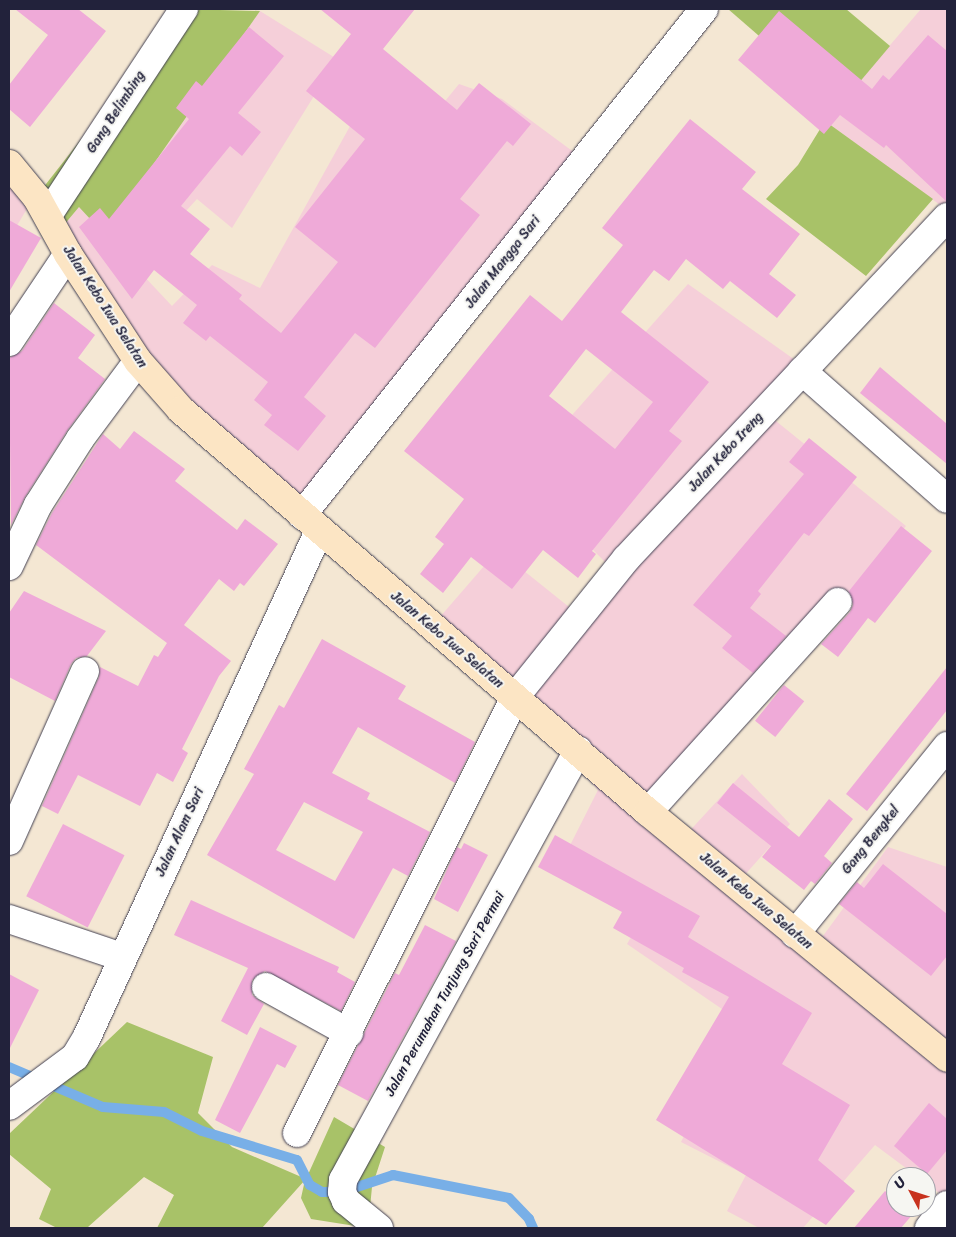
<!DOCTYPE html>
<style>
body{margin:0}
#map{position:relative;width:956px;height:1237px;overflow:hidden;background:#f4e7d3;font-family:Sriracha,sans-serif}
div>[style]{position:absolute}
.built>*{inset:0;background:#f5cfd9}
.green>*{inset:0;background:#a8c268}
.stream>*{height:10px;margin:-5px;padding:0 5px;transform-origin:5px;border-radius:5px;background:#78afe7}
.building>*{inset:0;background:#efaad8;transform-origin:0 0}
.roads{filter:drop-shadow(0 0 1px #424052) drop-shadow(0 0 1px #424052)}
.street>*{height:28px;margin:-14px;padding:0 14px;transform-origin:14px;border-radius:14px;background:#fff}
.secondary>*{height:28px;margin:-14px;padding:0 14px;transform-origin:14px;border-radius:14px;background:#fce5c4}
span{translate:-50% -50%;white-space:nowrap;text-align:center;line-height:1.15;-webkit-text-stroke:4px #f6f6f2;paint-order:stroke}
.street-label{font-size:14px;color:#22223b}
.frame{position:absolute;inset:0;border:10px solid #22223b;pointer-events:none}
.north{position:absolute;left:886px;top:1167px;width:50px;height:50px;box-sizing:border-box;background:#f6f6f2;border:1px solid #a1a1a9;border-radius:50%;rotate:310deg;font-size:14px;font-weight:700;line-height:20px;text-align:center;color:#22223b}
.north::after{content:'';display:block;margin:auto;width:18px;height:22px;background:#c8321e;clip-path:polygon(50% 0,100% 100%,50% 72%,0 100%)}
</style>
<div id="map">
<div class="built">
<i style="clip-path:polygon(921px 9px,947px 9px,947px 210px,825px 121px)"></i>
<i style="clip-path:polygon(260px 11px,337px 59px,232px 228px,197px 199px,175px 223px,139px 185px)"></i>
<i style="clip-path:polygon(459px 84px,502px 99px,575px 153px,393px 421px,314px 524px,240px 468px,53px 238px,79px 207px,172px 306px,212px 265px,260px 288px,354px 119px,405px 150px)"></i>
<i style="clip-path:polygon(9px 186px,28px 207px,9px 239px)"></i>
<i style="clip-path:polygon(688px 284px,795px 360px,756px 405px,906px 526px,820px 629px,643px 808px,684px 837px,742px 774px,790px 824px,742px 878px,823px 936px,888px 847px,947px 867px,947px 1199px,926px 1183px,926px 1177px,918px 1177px,875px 1145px,803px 1228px,759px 1228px,727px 1211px,746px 1175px,681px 1142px,741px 1022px,627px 944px,641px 920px,556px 873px,598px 790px,534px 715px,433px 625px,498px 550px,574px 611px,610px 567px,519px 475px)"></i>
</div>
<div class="green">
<i style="clip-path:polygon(183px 9px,260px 11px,139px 185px,130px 262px,79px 207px,53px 238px,28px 207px)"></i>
<i style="clip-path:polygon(728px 9px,846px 9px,890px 46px,847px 97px,797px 69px)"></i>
<i style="clip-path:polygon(825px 121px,933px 199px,866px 276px,766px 199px,798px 165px)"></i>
<i style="clip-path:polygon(127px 1022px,213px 1057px,198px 1113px,232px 1147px,306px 1179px,334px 1117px,385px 1147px,372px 1187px,368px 1228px,311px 1219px,301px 1198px,305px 1180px,262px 1228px,157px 1228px,174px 1195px,144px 1177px,88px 1227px,57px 1228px,39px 1219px,51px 1189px,9px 1154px,9px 1134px)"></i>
</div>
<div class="stream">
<i style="left:9px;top:1067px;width:102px;rotate:23.1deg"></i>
<i style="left:103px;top:1107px;width:61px;rotate:4.7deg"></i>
<i style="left:164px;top:1112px;width:42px;rotate:26.6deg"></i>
<i style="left:202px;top:1131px;width:99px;rotate:17deg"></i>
<i style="left:297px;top:1160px;width:28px;rotate:63deg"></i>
<i style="left:310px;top:1185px;width:14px;rotate:30deg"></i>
<i style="left:322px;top:1192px;width:20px"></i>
<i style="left:342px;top:1192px;width:54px;rotate:-18.4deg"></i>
<i style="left:393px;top:1175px;width:118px;rotate:11.2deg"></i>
<i style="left:509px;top:1198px;width:29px;rotate:46deg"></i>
<i style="left:529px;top:1219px;width:10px;rotate:66deg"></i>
</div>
<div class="building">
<i style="clip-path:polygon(15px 9px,78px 9px,106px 31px,30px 127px,9px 109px,9px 85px,48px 35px)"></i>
<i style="clip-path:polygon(320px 9px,415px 9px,383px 49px,457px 110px,479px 83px,531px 124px,513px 146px,507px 141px,460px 199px,480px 215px,375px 348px,355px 333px,304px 397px,326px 416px,298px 451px,264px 425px,272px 415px,254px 400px,268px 382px,210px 336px,206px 341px,183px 323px,197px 305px,154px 270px,132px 299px,79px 227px,100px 208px,109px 219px,189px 119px,176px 108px,196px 81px,202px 86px,249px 27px,284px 56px,238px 113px,261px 132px,242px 156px,230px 146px,181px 206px,210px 229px,190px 254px,242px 295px,239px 299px,281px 333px,338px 262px,295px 227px,365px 139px,306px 91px,351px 34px)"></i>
<i style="clip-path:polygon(779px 11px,872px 89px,883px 75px,889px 80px,928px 35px,947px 51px,947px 202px,886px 145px,884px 148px,840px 115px,824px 134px,738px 60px)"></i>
<i style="clip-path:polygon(evenodd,690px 119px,756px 172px,742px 189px,800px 234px,769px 274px,796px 295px,777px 318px,730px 281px,723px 289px,686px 259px,669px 281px,654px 270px,621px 312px,709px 382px,669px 431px,682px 441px,592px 551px,596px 554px,578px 578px,543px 550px,512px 589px,471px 557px,443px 593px,420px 574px,444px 544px,435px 537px,464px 499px,404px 451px,530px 295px,562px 321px,623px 245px,602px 228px,690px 119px,586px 349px,653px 402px,615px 449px,549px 396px,586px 349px)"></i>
<i style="clip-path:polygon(9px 220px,41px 238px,9px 292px)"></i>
<i style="clip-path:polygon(54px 303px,95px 335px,78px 358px,105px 379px,67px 431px,25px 497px,11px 525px,9px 358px,22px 351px)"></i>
<i style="clip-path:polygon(880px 367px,947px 424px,947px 464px,860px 393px)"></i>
<i style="clip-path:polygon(134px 431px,185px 469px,175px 481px,237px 530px,245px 519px,278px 544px,244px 586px,240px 583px,234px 591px,219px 579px,184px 625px,231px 661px,219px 676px,182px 749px,188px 753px,173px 782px,157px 773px,140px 806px,78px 775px,58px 814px,42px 806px,99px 677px,100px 667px,138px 686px,154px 655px,158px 657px,167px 643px,36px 545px,52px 513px,103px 434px,120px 449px)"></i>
<i style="clip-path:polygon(809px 438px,857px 477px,809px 536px,804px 533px,758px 591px,761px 594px,750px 608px,786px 636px,753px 673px,722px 648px,732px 636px,693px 605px,804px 474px,789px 462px)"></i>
<i style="clip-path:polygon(901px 526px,932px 551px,875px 623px,868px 618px,838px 657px,821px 644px,850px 612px,853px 605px,849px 591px)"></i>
<i style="clip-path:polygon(24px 591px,106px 631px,87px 656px,76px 658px,71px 664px,55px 701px,9px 677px,9px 613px)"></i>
<i style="clip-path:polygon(evenodd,322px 639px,406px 686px,398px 699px,475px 742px,455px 783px,358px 727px,332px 773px,370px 793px,367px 799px,430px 832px,408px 876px,393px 868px,354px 939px,207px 855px,254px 774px,244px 769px,279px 705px,284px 708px,322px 639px,304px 802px,363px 832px,335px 881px,276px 850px,304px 802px)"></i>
<i style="clip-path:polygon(947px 667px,947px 710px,867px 811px,846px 794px)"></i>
<i style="left:784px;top:685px;width:26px;height:46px;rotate:39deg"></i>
<i style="clip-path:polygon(733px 783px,799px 837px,829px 799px,853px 819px,824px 856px,832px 863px,815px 884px,811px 881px,804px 890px,762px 857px,771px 846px,717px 803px)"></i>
<i style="left:63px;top:824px;width:69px;height:81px;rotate:27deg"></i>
<i style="clip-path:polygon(555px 835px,700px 916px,688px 937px,812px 1013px,782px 1064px,850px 1105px,818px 1160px,855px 1191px,826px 1225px,656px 1120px,729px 997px,682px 972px,684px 968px,613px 928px,622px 912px,538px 867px)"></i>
<i style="clip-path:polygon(464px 843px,488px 855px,458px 912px,434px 899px,457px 847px,461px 849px)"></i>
<i style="clip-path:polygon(883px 864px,947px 914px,947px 956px,931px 976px,839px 904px,857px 882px,864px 888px)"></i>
<i style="clip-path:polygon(191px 900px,339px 967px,337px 972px,355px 982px,341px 1011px,265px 971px,252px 980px,252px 995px,264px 1004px,247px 1035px,221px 1021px,248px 968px,174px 935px)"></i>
<i style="clip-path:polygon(425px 925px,456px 941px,368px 1101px,338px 1085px,395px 973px,399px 975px)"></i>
<i style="clip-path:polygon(9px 974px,39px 990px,9px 1050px)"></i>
<i style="clip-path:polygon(260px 1027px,297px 1046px,285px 1068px,277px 1064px,240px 1133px,215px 1120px)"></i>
<i style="clip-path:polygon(929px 1103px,947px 1119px,947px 1150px,927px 1174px,894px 1146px)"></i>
<i style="clip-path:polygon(885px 1191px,896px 1200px,896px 1207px,905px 1207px,913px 1214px,901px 1228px,854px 1228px)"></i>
</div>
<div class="roads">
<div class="street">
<i style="left:48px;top:215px;width:247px;rotate:-56.6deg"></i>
<i style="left:9px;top:342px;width:106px;rotate:-56.2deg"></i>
<i style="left:802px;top:371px;width:193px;rotate:41.4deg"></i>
<i style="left:302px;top:515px;width:646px;rotate:-51.53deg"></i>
<i style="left:9px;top:566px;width:68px;rotate:-64.6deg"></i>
<i style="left:38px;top:505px;width:78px;rotate:-57.5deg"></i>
<i style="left:80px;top:439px;width:97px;rotate:-53.4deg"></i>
<i style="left:648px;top:812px;width:283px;rotate:-47.9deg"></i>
<i style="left:9px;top:841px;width:186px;rotate:-65.9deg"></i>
<i style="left:9px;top:919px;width:119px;rotate:18.6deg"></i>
<i style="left:795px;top:934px;width:242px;rotate:-51deg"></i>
<i style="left:266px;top:987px;width:95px;rotate:29deg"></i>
<i style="left:9px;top:1106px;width:82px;rotate:-36.6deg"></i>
<i style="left:75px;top:1057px;width:21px;rotate:-59deg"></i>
<i style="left:86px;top:1039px;width:559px;rotate:-65.36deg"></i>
<i style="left:297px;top:1133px;width:487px;rotate:-63.4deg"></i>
<i style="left:515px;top:697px;width:177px;rotate:-51.2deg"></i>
<i style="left:626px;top:559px;width:469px;rotate:-46.8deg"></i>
<i style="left:379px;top:1228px;width:43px;rotate:-140.7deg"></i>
<i style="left:346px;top:1201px;width:10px;rotate:-114deg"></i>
<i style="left:342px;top:1192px;width:12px;rotate:-85deg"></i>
<i style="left:343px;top:1180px;width:490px;rotate:-61.3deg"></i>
<i style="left:929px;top:1228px;width:29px;rotate:-52deg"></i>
</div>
<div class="secondary">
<i style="left:9px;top:164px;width:44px;rotate:50.5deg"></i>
<i style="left:37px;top:198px;width:64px;rotate:61deg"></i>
<i style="left:68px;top:254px;width:128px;rotate:56.8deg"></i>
<i style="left:138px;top:361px;width:65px;rotate:48.7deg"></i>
<i style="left:181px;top:410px;width:616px;rotate:40.72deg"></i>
<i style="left:648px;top:812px;width:387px;rotate:39.4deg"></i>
</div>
</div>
<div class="street-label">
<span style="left:116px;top:112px;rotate:-57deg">Gang Belimbing</span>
<span style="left:503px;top:262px;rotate:-52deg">Jalan Mangga Sari</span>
<span style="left:105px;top:307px;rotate:57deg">Jalan Kebo Iwa Selatan</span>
<span style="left:726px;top:452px;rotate:-47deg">Jalan Kebo Ireng</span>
<span style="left:447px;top:640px;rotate:40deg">Jalan Kebo Iwa Selatan</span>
<span style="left:180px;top:832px;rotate:-65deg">Jalan Alam Sari</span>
<span style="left:871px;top:840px;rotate:-51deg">Gang Bengkel</span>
<span style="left:756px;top:901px;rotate:40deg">Jalan Kebo Iwa Selatan</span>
<span style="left:445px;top:994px;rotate:-61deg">Jalan Perumahan Tunjung Sari Permai</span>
</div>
<div class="frame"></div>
<div class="north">U</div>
</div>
